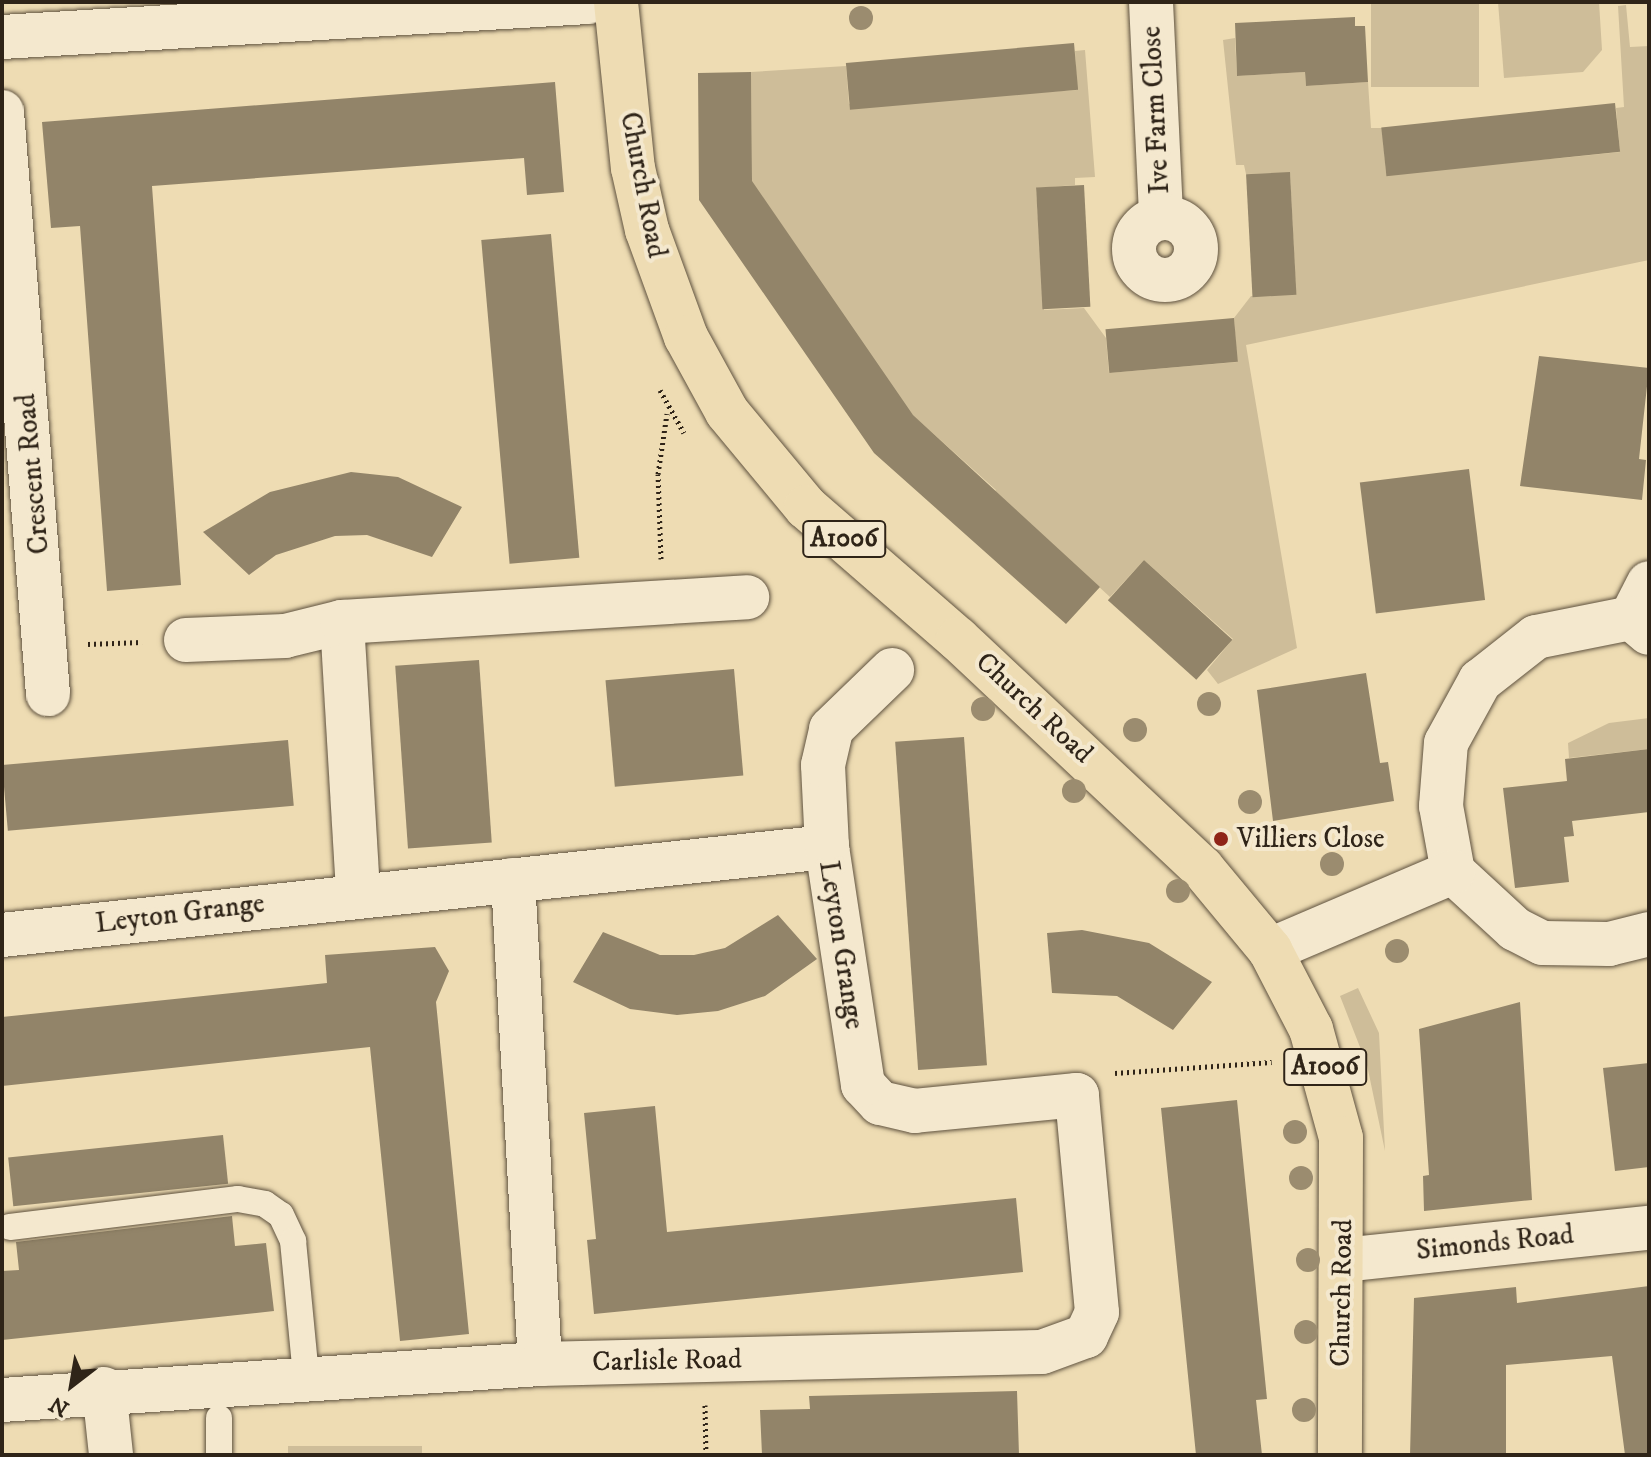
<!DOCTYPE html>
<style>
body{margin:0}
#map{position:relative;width:1651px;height:1457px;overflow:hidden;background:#eedcb3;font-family:"IM FELL DW Pica",serif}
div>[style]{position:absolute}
.green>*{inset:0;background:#cebd99;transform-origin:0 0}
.building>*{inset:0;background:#928469;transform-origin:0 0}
.path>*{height:5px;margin-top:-2.5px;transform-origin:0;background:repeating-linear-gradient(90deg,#2f2418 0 2px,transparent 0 6px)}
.roads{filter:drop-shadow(0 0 2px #5f523f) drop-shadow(0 0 2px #5f523f)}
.service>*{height:26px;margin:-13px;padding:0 13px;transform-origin:13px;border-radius:13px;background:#f4e8ce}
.minor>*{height:44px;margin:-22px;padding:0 22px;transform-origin:22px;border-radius:22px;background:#f4e8ce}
.minor>.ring{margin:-22px;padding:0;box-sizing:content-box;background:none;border:44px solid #f4e8ce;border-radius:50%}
.primary>*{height:44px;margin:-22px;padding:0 22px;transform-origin:22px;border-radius:22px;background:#eedcb3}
.trees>*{width:24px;height:24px;margin:-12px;border-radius:50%;background:#9b8c6f}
.dots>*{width:22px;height:22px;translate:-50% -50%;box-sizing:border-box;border:4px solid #f4e8ce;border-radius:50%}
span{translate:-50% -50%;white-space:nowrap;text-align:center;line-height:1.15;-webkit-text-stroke:8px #f4e8ce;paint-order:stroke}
.shield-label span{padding:2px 6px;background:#f4e8ce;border:2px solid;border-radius:6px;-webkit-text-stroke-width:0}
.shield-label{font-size:26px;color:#2f2418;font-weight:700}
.street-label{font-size:28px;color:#2f2418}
.poi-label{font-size:28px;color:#2f2418}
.left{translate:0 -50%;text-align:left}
.frame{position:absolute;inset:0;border:4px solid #2f2418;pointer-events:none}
.north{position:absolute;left:32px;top:1345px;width:80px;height:80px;-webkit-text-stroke:6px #f4e8ce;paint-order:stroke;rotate:211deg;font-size:22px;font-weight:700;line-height:32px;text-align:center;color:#2f2418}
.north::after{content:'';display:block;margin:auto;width:28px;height:36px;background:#2f2418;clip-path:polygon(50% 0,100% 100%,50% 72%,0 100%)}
</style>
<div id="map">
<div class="green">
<i style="left:1371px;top:2px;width:108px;height:85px"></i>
<i style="clip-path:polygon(1498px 2px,1599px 2px,1602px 50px,1583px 72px,1504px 78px)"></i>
<i style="clip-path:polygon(1626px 5px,1630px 47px,1649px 46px,1649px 260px,1246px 345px,1297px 648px,1218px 684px,1207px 670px,1233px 639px,1144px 560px,1110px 597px,1010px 505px,989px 499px,996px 490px,907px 410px,752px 202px,751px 72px,846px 66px,849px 104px,1077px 90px,1075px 51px,1085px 50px,1095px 177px,1075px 178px,1075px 185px,1036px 188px,1044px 310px,1084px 308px,1106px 338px,1109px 373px,1237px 362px,1234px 318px,1251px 296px,1296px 294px,1290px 173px,1246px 174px,1244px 165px,1236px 165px,1223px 40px,1235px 38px,1237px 76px,1305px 72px,1306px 86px,1368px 82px,1371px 128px,1382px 128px,1386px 172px,1562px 158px,1620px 152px,1616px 108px,1624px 107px,1618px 6px)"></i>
<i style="clip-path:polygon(1649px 718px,1649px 749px,1569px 758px,1568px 743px,1609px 723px)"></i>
<i style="clip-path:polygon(1358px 988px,1379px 1033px,1385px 1151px,1367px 1065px,1340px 996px)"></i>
<i style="left:288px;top:1446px;width:134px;height:9px"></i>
</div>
<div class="building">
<i style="clip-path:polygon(1355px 17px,1355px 26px,1365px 26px,1368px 82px,1306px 86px,1305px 72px,1237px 76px,1235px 23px)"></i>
<i style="left:1074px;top:43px;width:47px;height:229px;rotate:85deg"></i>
<i style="clip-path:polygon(751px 72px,752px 181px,913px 415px,1100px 587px,1066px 624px,874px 453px,699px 200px,698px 73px)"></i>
<i style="clip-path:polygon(555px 82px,564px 192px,527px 195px,524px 158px,152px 186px,181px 585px,107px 591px,80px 226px,51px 228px,42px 122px)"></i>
<i style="left:1615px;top:103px;width:49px;height:235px;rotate:84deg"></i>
<i style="left:1290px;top:172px;width:123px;height:44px;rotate:87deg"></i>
<i style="left:1084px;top:185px;width:122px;height:48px;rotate:87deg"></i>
<i style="left:551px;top:234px;width:325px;height:70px;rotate:85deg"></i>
<i style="left:1234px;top:318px;width:44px;height:129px;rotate:85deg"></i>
<i style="clip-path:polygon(1539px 356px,1649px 368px,1639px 459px,1646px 460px,1642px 500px,1520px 486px)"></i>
<i style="left:1469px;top:469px;width:132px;height:110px;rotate:83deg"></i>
<i style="clip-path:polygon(351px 472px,398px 477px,462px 507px,432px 557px,367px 535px,335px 536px,276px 555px,249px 575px,203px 532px,270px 492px)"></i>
<i style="left:1144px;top:560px;width:119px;height:54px;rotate:42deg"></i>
<i style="left:479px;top:660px;width:183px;height:84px;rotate:86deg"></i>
<i style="left:734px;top:669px;width:107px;height:129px;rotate:85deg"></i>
<i style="clip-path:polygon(1366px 673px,1380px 763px,1388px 762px,1394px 801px,1273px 821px,1257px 690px)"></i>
<i style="left:964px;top:737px;width:329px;height:69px;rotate:86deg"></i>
<i style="left:288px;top:740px;width:66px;height:287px;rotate:85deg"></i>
<i style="clip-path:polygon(1649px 749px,1649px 812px,1572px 821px,1574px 836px,1564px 837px,1569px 882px,1515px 888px,1503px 788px,1567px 781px,1565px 759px)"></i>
<i style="clip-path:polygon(778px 915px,817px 959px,765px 996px,718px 1011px,677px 1015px,630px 1009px,573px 982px,603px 932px,660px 955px,694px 955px,725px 948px)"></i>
<i style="clip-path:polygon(1082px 930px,1149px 943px,1212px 982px,1173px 1030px,1117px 996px,1052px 993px,1047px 933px)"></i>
<i style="clip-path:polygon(435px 947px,449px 971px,436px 1002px,469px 1334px,400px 1341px,370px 1047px,2px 1086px,2px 1017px,327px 983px,325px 955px)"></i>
<i style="clip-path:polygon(1520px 1002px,1532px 1200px,1424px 1211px,1423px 1176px,1429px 1175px,1419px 1029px)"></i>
<i style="clip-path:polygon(1649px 1063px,1649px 1167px,1615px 1171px,1603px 1068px)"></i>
<i style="clip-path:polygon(1237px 1100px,1267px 1399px,1256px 1400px,1262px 1455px,1196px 1455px,1161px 1108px)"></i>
<i style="clip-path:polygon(655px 1106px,667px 1232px,1016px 1198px,1023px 1272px,594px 1314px,587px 1240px,596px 1239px,584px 1113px)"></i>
<i style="left:223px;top:1135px;width:49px;height:216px;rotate:84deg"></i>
<i style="clip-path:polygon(232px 1216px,235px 1246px,266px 1243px,274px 1311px,2px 1340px,2px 1271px,19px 1270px,16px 1242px)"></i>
<i style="clip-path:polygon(1649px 1286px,1649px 1455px,1625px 1455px,1612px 1356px,1506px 1365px,1506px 1455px,1410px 1455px,1414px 1298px,1516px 1287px,1517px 1303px)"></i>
<i style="clip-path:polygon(1017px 1391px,1019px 1455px,762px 1455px,760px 1410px,810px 1409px,809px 1396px)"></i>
</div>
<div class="path">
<i style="left:660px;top:390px;width:49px;rotate:60.8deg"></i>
<i style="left:661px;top:559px;width:85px;rotate:-92deg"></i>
<i style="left:658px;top:474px;width:61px;rotate:-81.5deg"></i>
<i style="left:88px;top:644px;width:54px;rotate:-2.1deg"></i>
<i style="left:1115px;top:1073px;width:157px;rotate:-4deg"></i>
<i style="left:705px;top:1405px;width:50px;rotate:88.9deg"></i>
</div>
<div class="roads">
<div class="service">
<i style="left:10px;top:1227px;width:230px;rotate:-7deg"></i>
<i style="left:238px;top:1199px;width:27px;rotate:10deg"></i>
<i style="left:265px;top:1204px;width:19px;rotate:35deg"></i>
<i style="left:281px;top:1215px;width:29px;rotate:65deg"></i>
<i style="left:293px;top:1241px;width:136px;rotate:84.5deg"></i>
<i style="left:219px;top:1418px;width:37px;rotate:90deg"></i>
</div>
<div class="minor">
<i style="left:1151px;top:2px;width:216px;rotate:87.3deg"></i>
<i style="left:2px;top:37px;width:587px;rotate:-3.42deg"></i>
<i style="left:2px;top:112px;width:584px;rotate:85.48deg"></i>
<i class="ring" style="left:1134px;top:218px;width:18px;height:18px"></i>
<i style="left:1631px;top:618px;width:39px;rotate:-63deg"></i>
<i style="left:342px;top:622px;width:271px;rotate:86.6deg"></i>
<i style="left:186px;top:640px;width:99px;rotate:-2.3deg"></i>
<i style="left:285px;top:636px;width:59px;rotate:-13.8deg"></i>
<i style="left:342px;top:622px;width:406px;rotate:-3.5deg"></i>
<i style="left:1453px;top:872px;width:67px;rotate:-100.3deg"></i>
<i style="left:1441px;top:806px;width:63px;rotate:-85.5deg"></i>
<i style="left:1446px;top:743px;width:71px;rotate:-61.3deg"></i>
<i style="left:1480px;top:681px;width:71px;rotate:-38.2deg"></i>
<i style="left:1536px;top:637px;width:97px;rotate:-11.3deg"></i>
<i style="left:1631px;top:618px;width:23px;rotate:40deg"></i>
<i style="left:1453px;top:872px;width:84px;rotate:42.6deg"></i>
<i style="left:1515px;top:929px;width:31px;rotate:27deg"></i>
<i style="left:1543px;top:943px;width:66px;rotate:0.9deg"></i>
<i style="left:1609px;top:944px;width:41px;rotate:-14deg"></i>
<i style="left:513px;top:880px;width:485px;rotate:86.8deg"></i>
<i style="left:2px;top:935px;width:830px;rotate:-6.09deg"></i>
<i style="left:1270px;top:950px;width:199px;rotate:-23.1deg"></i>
<i style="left:1342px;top:1260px;width:309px;rotate:-6deg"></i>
<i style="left:104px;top:1389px;width:66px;rotate:83.9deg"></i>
<i style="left:2px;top:1400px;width:539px;rotate:-3.83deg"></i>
<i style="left:540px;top:1364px;width:502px;rotate:-1.37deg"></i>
<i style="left:1042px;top:1352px;width:47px;rotate:-20deg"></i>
<i style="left:1086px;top:1336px;width:26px;rotate:-65deg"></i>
<i style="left:1097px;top:1312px;width:218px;rotate:-95.3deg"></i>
<i style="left:1077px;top:1095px;width:163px;rotate:174.4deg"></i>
<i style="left:915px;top:1111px;width:36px;rotate:-167deg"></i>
<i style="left:880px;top:1103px;width:25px;rotate:-133deg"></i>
<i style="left:863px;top:1085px;width:241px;rotate:-98.6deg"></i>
<i style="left:827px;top:847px;width:82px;rotate:-92.8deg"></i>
<i style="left:823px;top:765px;width:37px;rotate:-77deg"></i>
<i style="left:831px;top:729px;width:85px;rotate:-44deg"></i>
</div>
<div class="primary">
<i style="left:616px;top:2px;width:167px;rotate:84.2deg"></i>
<i style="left:633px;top:168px;width:64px;rotate:77.3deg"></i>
<i style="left:647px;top:230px;width:114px;rotate:70deg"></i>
<i style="left:686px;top:337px;width:85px;rotate:61.3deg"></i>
<i style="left:727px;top:412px;width:124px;rotate:50.3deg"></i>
<i style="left:806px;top:507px;width:201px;rotate:41deg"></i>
<i style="left:958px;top:639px;width:335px;rotate:43.2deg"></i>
<i style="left:1202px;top:868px;width:107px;rotate:50.3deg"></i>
<i style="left:1270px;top:950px;width:89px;rotate:62.6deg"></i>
<i style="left:1311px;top:1029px;width:113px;rotate:74.6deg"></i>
<i style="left:1341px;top:1138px;width:317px;rotate:90.2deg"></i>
</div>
</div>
<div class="trees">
<i style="left:861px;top:18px"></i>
<i style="left:1209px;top:704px"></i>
<i style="left:983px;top:709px"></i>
<i style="left:1135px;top:730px"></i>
<i style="left:1074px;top:791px"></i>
<i style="left:1250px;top:802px"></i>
<i style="left:1332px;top:864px"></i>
<i style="left:1178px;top:891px"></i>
<i style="left:1397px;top:951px"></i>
<i style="left:1295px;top:1132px"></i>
<i style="left:1301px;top:1178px"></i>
<i style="left:1308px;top:1260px"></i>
<i style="left:1306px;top:1332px"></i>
<i style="left:1304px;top:1410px"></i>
</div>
<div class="dots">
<i style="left:1221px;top:839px;background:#8f2418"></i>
</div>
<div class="shield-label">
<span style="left:844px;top:539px">A1006</span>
<span style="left:1325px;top:1067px">A1006</span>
</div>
<div class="street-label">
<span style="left:1156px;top:110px;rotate:-93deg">Ive Farm Close</span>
<span style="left:643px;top:185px;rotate:79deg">Church Road</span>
<span style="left:33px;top:474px;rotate:-95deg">Crescent Road</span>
<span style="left:1034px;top:708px;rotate:43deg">Church Road</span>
<span style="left:180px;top:914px;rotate:-7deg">Leyton Grange</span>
<span style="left:841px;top:945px;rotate:81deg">Leyton Grange</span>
<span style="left:1495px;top:1243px;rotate:-6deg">Simonds Road</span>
<span style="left:1342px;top:1293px;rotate:-89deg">Church Road</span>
<span style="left:667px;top:1361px;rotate:-1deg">Carlisle Road</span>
</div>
<div class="poi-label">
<span class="left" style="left:1237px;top:839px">Villiers Close</span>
</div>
<div class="frame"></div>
<div class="north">N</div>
</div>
